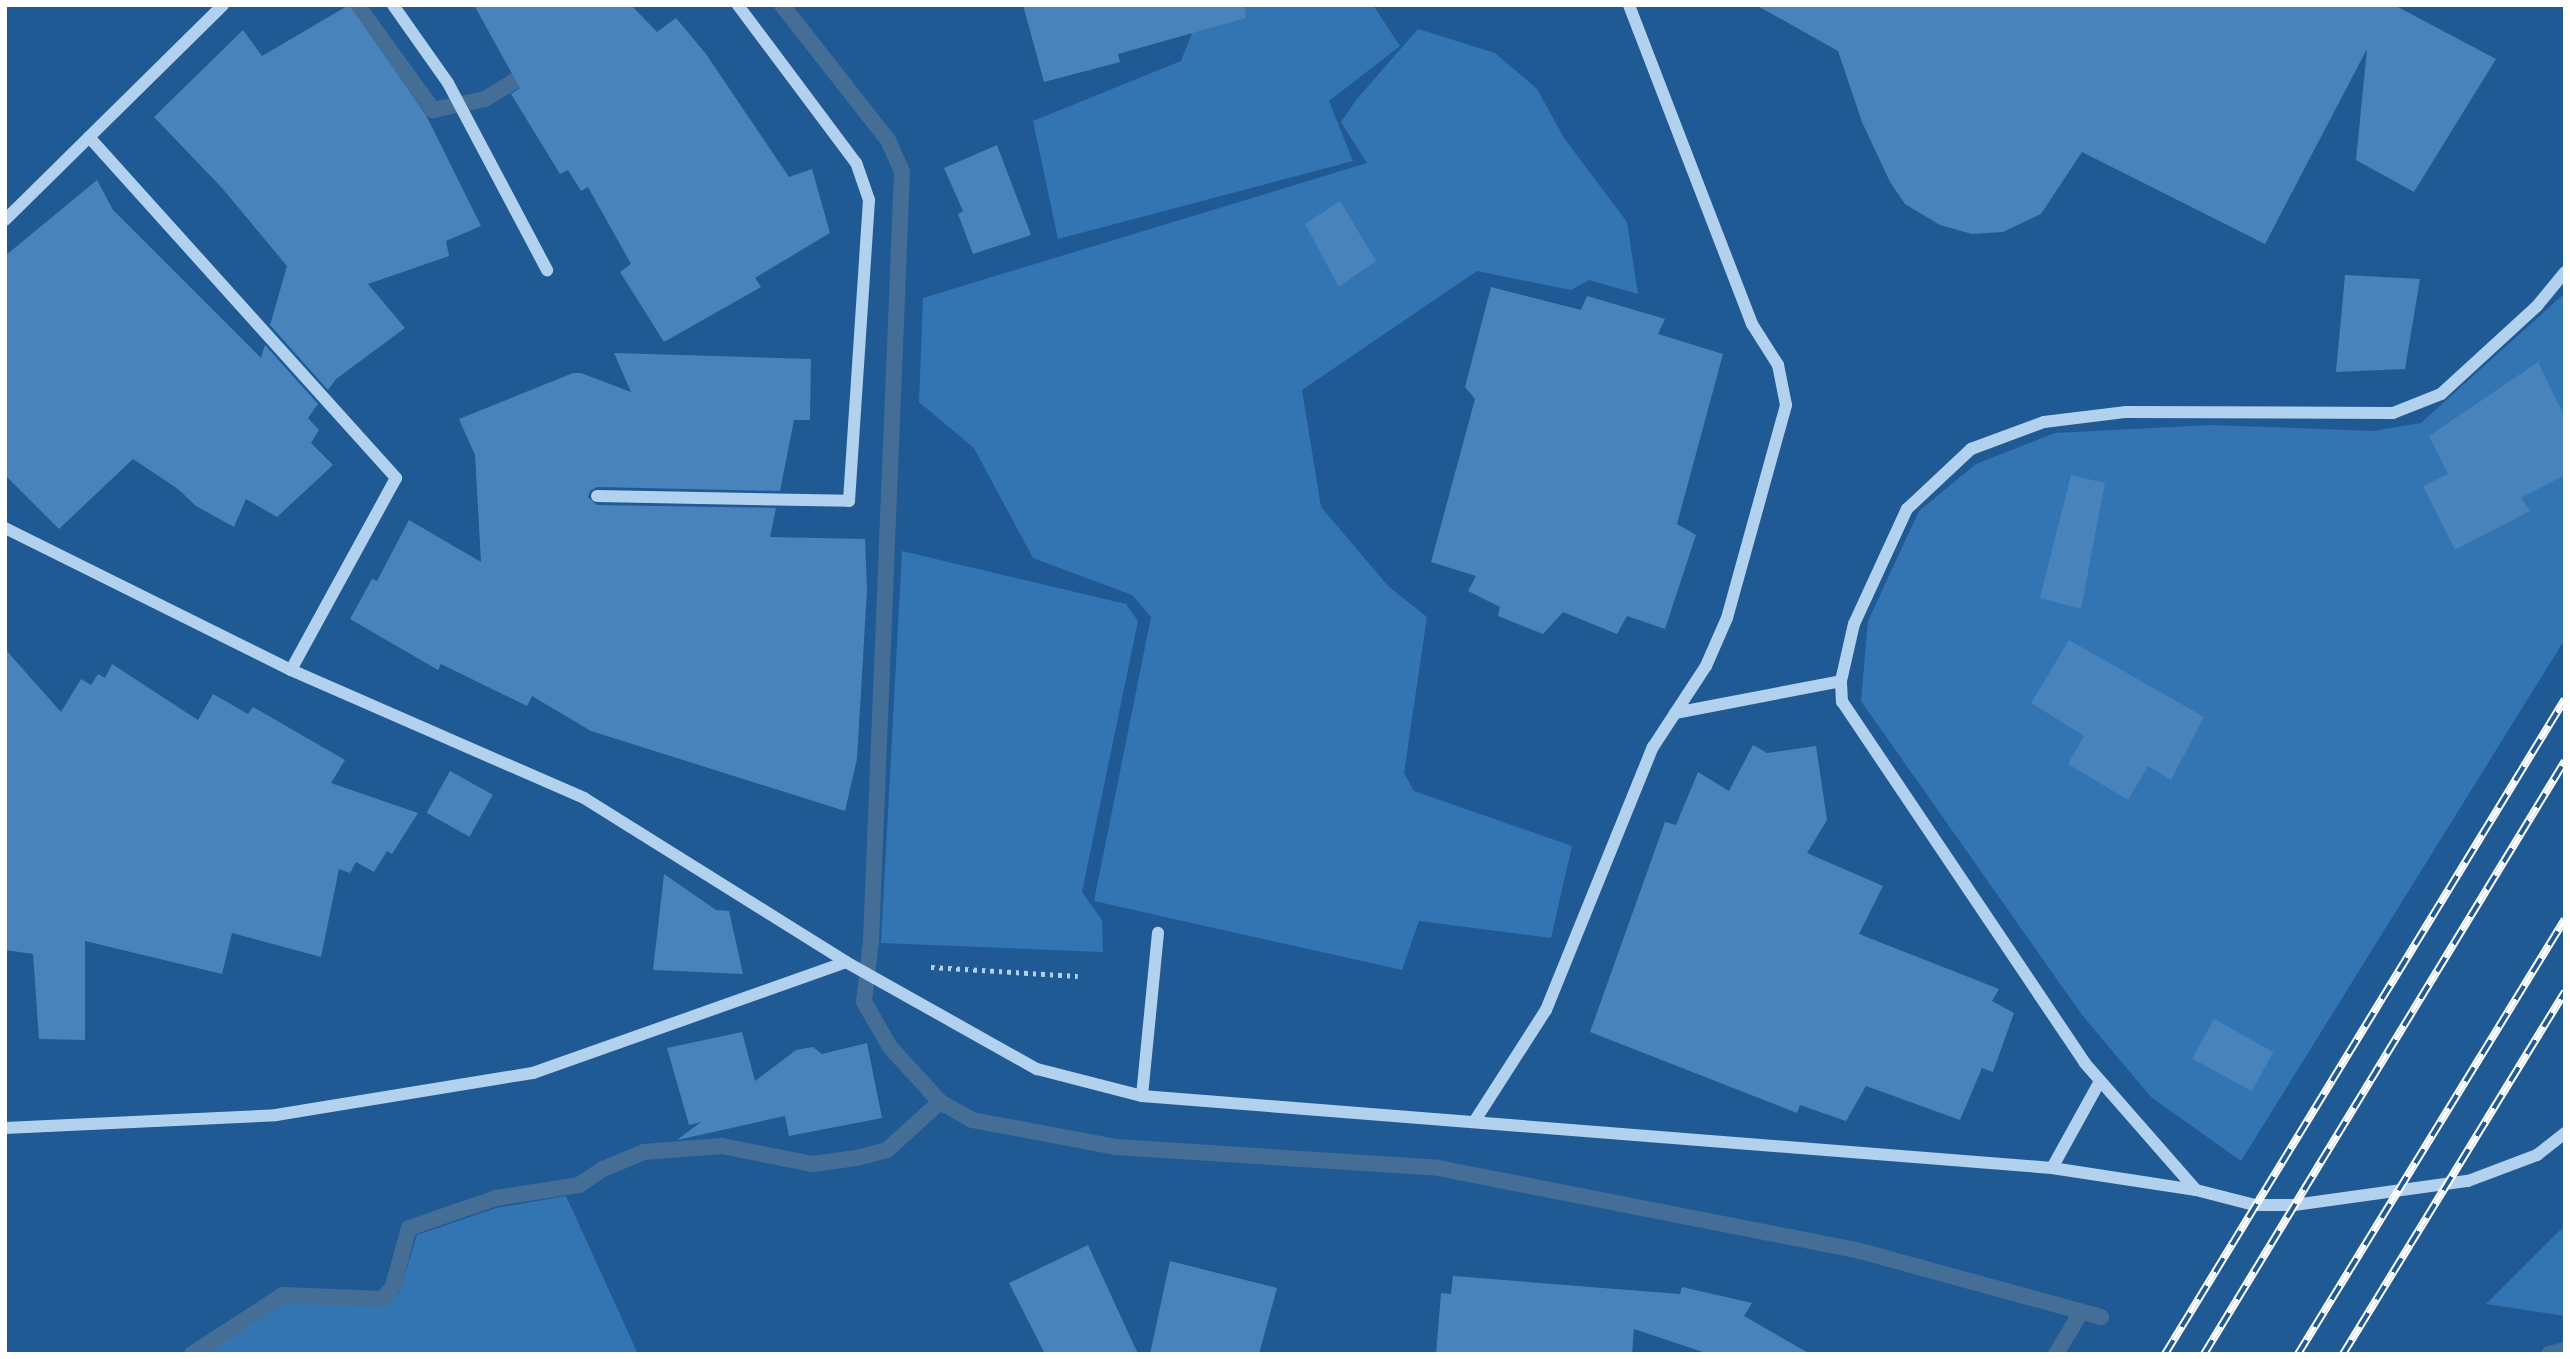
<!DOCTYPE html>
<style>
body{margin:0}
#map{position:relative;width:2570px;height:1359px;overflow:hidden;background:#1f5a95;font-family:Roboto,sans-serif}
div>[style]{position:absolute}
.green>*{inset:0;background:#3374b2}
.stream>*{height:16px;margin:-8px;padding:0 8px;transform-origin:8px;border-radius:8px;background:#456e97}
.building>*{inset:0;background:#4883bb;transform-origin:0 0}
.path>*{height:4.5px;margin-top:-2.25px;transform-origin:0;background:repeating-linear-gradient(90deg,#b2d1ee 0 3.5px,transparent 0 8.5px)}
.minor>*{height:12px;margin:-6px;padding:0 6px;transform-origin:6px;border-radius:6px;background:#b2d1ee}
.rail>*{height:8px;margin-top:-4px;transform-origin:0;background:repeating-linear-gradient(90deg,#1f5a95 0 16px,#fff 0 32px);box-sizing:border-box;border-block:2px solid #fff}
span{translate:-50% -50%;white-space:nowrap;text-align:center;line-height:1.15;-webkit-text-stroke:5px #1f5a95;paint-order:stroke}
.frame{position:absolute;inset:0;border:7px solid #fff;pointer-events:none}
</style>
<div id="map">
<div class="green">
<i style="clip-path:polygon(1203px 5px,1373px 5px,1400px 46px,1329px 101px,1353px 161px,1058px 239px,1033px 121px,1181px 61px)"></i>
<i style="clip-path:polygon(1418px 29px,1495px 53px,1537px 89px,1564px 138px,1627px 222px,1638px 294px,1589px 280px,1571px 290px,1477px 271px,1302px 390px,1321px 507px,1389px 587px,1427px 617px,1404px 773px,1414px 791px,1572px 846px,1551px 938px,1419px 921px,1402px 970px,1094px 901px,1151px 617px,1132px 595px,1033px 558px,974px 448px,919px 402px,923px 298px,1367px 163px,1341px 122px,1356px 100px)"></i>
<i style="clip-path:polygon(2565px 293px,2565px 639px,2241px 1161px,2151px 1097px,2082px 1015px,1861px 701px,1868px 621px,1919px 511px,1976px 464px,2055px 433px,2210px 425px,2373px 431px,2421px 423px)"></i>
<i style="clip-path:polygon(902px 551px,1126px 604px,1138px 621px,1082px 892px,1102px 920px,1103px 952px,881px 943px)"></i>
<i style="clip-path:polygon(566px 1196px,638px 1354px,204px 1354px,284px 1300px,384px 1306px,399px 1293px,417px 1235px,496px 1208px)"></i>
<i style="clip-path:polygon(2565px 1228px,2565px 1316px,2486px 1304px,2559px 1231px)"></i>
</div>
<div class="stream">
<i style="left:357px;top:5px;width:130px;rotate:54.1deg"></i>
<i style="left:433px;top:110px;width:53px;rotate:-11.9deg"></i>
<i style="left:485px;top:99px;width:56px;rotate:-31.1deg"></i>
<i style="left:782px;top:5px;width:172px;rotate:51.9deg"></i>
<i style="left:888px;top:140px;width:35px;rotate:66deg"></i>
<i style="left:902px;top:172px;width:769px;rotate:92.31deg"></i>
<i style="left:871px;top:940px;width:62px;rotate:96.4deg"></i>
<i style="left:864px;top:1002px;width:52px;rotate:60deg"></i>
<i style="left:890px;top:1047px;width:74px;rotate:47.7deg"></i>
<i style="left:940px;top:1102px;width:37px;rotate:29deg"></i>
<i style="left:972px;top:1120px;width:147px;rotate:10.6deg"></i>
<i style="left:1116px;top:1147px;width:323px;rotate:3.7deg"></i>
<i style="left:1438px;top:1168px;width:430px;rotate:11.1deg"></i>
<i style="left:1860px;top:1251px;width:250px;rotate:15.3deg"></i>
<i style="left:192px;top:1354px;width:108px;rotate:-33deg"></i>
<i style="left:283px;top:1295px;width:100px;rotate:2.3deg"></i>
<i style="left:383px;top:1299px;width:16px;rotate:-52deg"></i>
<i style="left:393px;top:1286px;width:60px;rotate:-74.6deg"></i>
<i style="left:409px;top:1228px;width:92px;rotate:-19deg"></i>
<i style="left:496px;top:1198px;width:84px;rotate:-8.9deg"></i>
<i style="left:579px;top:1185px;width:29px;rotate:-34deg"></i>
<i style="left:603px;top:1169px;width:44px;rotate:-22.5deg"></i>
<i style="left:644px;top:1152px;width:78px;rotate:-4.4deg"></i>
<i style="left:722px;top:1146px;width:92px;rotate:11.3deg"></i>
<i style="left:812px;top:1164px;width:45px;rotate:-7.6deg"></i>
<i style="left:857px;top:1158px;width:31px;rotate:-15deg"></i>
<i style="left:887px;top:1150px;width:72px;rotate:-42.2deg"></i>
<i style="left:2056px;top:1354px;width:49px;rotate:-59.2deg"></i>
<i style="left:2549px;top:1354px;width:16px;rotate:-14deg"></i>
</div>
<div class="building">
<i style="clip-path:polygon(349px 5px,426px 115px,481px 226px,446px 241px,449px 256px,368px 284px,405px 328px,336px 379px,328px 390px,270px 325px,287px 266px,222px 188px,154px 117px,243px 30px,262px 56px)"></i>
<i style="clip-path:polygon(474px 5px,631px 5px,657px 32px,676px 18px,706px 54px,789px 177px,812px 169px,830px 233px,755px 278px,761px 287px,664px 342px,620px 272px,631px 264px,588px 187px,581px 191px,568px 170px,560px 174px,511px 94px,520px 88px)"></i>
<i style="clip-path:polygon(1023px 5px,1244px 5px,1246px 18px,1118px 54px,1120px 62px,1044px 82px)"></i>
<i style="clip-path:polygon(1756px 5px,2394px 5px,2496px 59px,2414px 192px,2356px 160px,2367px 49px,2265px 244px,2082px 152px,2041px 214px,2003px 232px,1972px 234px,1940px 225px,1905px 204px,1890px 182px,1862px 122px,1838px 51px)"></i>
<i style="clip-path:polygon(997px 145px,1031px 235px,973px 254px,958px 214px,963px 211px,944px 168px)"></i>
<i style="clip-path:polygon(97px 180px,113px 210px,261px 358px,265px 345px,318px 404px,308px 418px,319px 430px,311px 443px,333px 465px,277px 517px,246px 499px,234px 527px,196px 506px,178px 489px,133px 459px,59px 529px,5px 475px,5px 256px)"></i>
<i style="clip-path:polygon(1340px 201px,1376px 261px,1339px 287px,1305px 224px)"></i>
<i style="clip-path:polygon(2345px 275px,2420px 279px,2405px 369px,2336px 372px)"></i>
<i style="clip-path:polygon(1491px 287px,1581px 310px,1587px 296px,1665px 319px,1658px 334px,1723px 354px,1677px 524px,1696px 535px,1665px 629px,1627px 616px,1617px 634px,1563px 612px,1543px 634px,1498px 616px,1500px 607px,1468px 591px,1476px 576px,1431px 562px,1475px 399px,1465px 387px)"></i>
<i style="clip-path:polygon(614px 353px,811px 359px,810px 420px,794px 420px,780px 491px,597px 487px,590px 491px,588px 497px,597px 505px,776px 508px,770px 537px,865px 539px,867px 590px,857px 759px,845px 811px,591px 731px,532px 696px,527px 706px,441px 664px,438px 670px,350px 619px,372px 579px,377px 581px,409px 520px,481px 562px,475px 455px,459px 419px,573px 373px,581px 373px,631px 392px)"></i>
<i style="clip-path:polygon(2538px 362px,2565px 418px,2565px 475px,2521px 498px,2530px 511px,2455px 550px,2423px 486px,2448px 474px,2429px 436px)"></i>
<i style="clip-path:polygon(2071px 475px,2105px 483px,2081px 609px,2040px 598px)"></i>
<i style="clip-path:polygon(2069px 640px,2204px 717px,2171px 780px,2148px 766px,2128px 800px,2068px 764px,2084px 736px,2031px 703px)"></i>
<i style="clip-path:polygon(5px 649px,61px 712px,81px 679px,91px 685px,98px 674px,105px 678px,112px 664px,198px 720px,213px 694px,248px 714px,253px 707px,345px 760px,331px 783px,418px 813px,392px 854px,387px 851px,374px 872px,356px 862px,350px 873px,339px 869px,321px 957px,232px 933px,222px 974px,85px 941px,85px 1040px,39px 1039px,33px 954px,5px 950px)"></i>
<i style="clip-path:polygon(1753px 745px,1767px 753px,1816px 746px,1827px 820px,1807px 853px,1883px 886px,1859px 934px,1999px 989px,1992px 1001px,2014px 1013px,1993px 1072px,1982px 1068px,1960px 1120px,1866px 1086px,1846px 1121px,1800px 1105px,1797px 1113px,1590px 1032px,1665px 822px,1676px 825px,1698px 772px,1729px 791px)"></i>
<i style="left:450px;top:771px;width:49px;height:48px;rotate:29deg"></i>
<i style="clip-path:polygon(664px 874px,716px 910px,729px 911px,743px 974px,653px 970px)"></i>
<i style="left:2214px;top:1019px;width:68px;height:45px;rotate:29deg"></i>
<i style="clip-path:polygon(742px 1032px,755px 1081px,796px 1050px,813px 1047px,822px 1054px,867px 1043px,882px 1118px,789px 1136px,785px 1116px,677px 1140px,701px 1122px,689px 1125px,667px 1048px)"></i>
<i style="clip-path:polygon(1088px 1245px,1138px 1354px,1045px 1354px,1009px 1283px)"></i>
<i style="clip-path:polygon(1170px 1261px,1277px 1288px,1259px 1354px,1150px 1354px)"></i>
<i style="clip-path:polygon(1453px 1276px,1680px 1294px,1682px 1287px,1752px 1303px,1744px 1316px,1810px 1354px,1709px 1354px,1634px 1329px,1632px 1354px,1436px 1354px,1441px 1293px,1451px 1294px)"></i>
</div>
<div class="path">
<i style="left:931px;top:967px;width:147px;rotate:3.5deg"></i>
</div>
<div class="minor">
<i style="left:393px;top:5px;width:95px;rotate:54.8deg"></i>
<i style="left:448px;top:83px;width:212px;rotate:62.1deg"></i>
<i style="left:89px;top:137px;width:459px;rotate:48deg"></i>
<i style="left:396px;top:478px;width:219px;rotate:118.7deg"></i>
<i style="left:5px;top:220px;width:306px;rotate:-44.6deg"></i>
<i style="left:597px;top:496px;width:252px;rotate:1.1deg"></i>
<i style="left:849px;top:501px;width:302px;rotate:-86.2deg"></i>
<i style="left:869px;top:200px;width:39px;rotate:-109deg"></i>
<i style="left:856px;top:163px;width:197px;rotate:-126.8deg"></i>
<i style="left:5px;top:528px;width:319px;rotate:26.4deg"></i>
<i style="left:291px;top:670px;width:320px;rotate:23.6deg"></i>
<i style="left:584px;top:798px;width:309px;rotate:32deg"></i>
<i style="left:846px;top:962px;width:219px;rotate:29.3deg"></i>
<i style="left:1037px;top:1069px;width:108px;rotate:14.4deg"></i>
<i style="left:1142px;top:1096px;width:913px;rotate:4.52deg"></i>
<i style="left:2052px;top:1168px;width:146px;rotate:8.7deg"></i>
<i style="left:2196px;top:1190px;width:61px;rotate:14.3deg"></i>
<i style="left:2255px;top:1205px;width:39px"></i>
<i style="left:2294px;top:1205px;width:176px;rotate:-7.9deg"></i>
<i style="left:2468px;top:1181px;width:74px;rotate:-20.6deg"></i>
<i style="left:2537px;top:1155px;width:36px;rotate:-38deg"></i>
<i style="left:1675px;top:713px;width:169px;rotate:-10.9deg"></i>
<i style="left:1142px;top:1096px;width:164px;rotate:-84.4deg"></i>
<i style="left:1474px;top:1122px;width:133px;rotate:-57.3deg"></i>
<i style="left:1546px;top:1010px;width:284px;rotate:-67.9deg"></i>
<i style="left:1653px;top:747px;width:97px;rotate:-56.8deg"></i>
<i style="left:1706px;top:666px;width:52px;rotate:-66.4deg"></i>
<i style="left:1727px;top:618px;width:221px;rotate:-74.5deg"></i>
<i style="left:1786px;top:405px;width:41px;rotate:-101.3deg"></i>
<i style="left:1778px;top:365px;width:49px;rotate:-122.4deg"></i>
<i style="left:1752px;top:324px;width:342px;rotate:-111.1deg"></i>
<i style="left:5px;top:1128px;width:271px;rotate:-2.7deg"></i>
<i style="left:276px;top:1115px;width:260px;rotate:-9.3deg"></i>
<i style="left:533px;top:1073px;width:332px;rotate:-19.5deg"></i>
<i style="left:2052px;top:1168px;width:99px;rotate:-61.1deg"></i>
<i style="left:2196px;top:1190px;width:169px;rotate:-131.2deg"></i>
<i style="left:2085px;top:1063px;width:435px;rotate:-123.9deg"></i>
<i style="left:1842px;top:702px;width:21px;rotate:-93deg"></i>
<i style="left:1841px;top:681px;width:58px;rotate:-77.2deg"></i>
<i style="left:1854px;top:624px;width:127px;rotate:-65.3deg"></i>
<i style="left:1907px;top:509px;width:88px;rotate:-43.2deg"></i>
<i style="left:1971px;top:449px;width:78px;rotate:-20.3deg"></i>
<i style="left:2044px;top:422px;width:83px;rotate:-7deg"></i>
<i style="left:2126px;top:412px;width:267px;rotate:0.2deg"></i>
<i style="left:2393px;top:413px;width:52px;rotate:-21.6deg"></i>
<i style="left:2441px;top:394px;width:130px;rotate:-42.5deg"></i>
<i style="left:2537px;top:306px;width:44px;rotate:-50.5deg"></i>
</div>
<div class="rail">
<i style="left:2165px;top:1354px;width:767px;rotate:-58.59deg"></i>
<i style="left:2204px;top:1354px;width:694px;rotate:-58.67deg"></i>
<i style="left:2298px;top:1354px;width:510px;rotate:-58.46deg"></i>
<i style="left:2343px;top:1354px;width:425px;rotate:-58.5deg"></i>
</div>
<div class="frame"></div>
</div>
